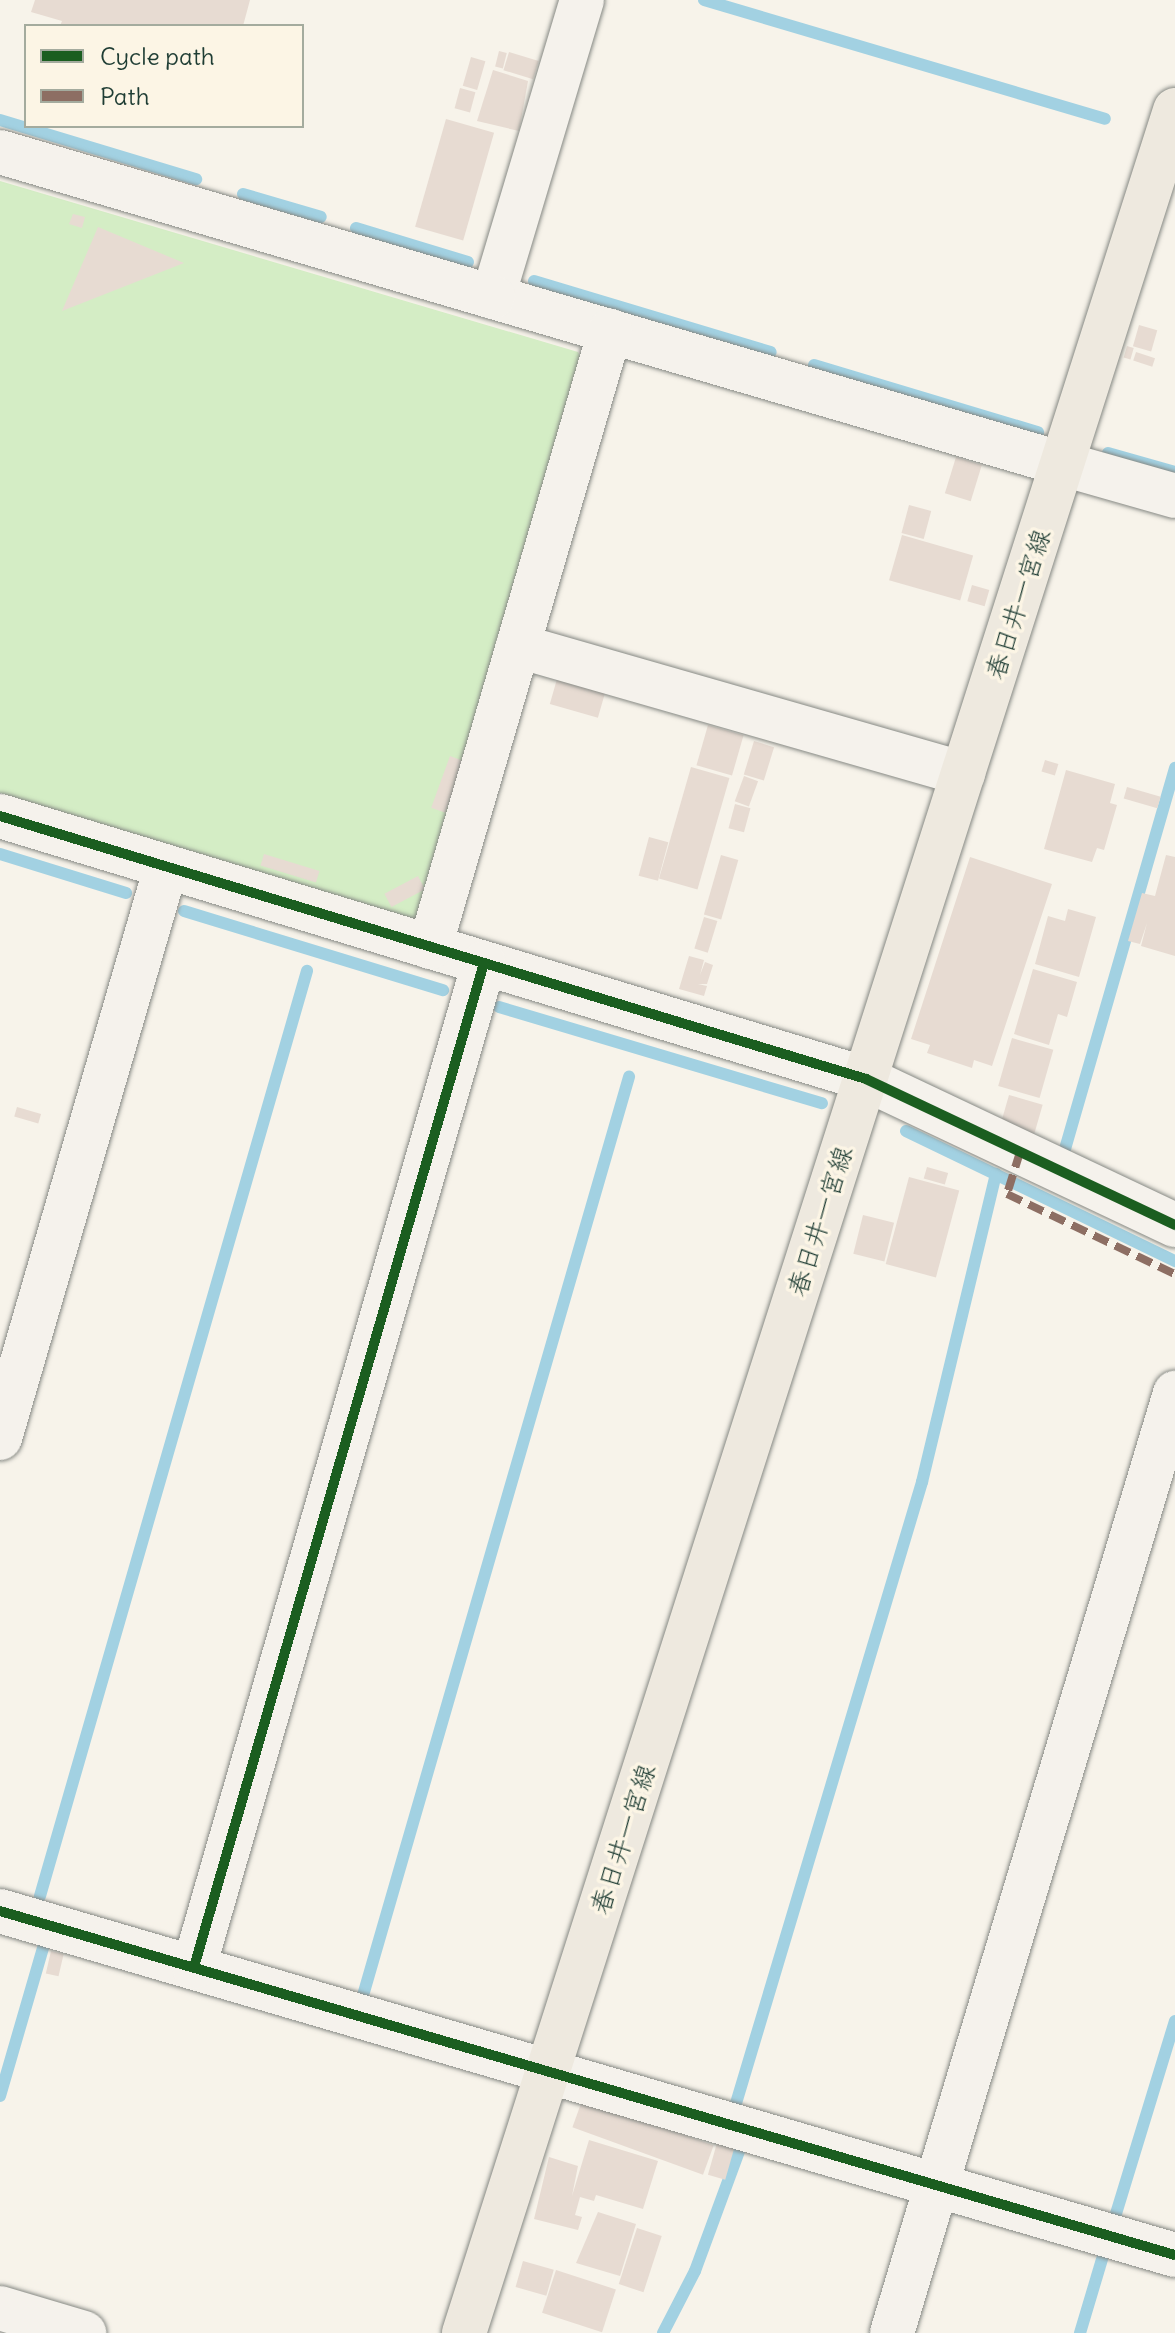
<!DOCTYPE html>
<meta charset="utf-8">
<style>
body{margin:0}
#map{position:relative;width:1175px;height:2333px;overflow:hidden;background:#f7f3ea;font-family:Delius,"Klee One",sans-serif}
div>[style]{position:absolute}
.green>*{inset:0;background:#d4edc5}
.stream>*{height:12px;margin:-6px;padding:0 6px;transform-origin:6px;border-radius:6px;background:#a2d1e2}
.building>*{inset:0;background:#e7dbd2;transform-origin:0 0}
.roads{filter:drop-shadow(0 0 2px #868984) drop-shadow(0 0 2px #868984)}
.street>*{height:44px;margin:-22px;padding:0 22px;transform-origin:22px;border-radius:22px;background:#f5f2ec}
.secondary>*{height:44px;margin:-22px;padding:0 22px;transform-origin:22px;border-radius:22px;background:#f5f2ec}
.primary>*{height:44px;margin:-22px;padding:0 22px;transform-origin:22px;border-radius:22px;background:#eee9df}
.quiet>*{height:8px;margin-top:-4px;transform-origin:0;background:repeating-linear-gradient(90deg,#8d6e63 0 16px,transparent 0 24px)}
.cycleway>*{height:10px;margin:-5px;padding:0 5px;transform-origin:5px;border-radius:5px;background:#1b5e20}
span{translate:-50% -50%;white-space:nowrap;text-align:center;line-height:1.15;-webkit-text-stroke:7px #fcf5e5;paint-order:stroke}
.street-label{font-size:26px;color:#1f3d34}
.legend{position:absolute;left:24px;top:24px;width:280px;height:104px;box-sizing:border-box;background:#fcf5e5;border:2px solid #a4ab9e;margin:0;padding:10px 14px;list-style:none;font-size:24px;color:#1f3d34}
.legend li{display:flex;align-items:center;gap:16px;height:40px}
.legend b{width:40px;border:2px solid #a4ab9e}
</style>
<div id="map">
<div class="green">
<i style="clip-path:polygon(0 181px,578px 352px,585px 366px,416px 920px,0 793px)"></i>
</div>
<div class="stream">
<i style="left:704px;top:0;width:418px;rotate:16.5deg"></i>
<i style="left:0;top:120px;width:205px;rotate:16.8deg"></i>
<i style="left:243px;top:194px;width:81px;rotate:16.4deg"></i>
<i style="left:356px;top:228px;width:117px;rotate:16.9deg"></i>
<i style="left:534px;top:281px;width:247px;rotate:16.7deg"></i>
<i style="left:814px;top:365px;width:234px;rotate:16.7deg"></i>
<i style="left:1108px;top:453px;width:70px;rotate:15.8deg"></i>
<i style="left:0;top:854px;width:132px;rotate:17.2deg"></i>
<i style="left:184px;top:911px;width:271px;rotate:17deg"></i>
<i style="left:499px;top:1007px;width:337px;rotate:16.6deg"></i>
<i style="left:906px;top:1131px;width:299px;rotate:25.8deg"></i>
<i style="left:1063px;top:1156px;width:404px;rotate:-73.9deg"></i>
<i style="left:40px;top:1896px;width:963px;rotate:-73.9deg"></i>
<i style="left:364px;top:1992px;width:953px;rotate:-73.85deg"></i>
<i style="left:0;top:2096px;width:157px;rotate:-73.8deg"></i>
<i style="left:734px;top:2110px;width:656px;rotate:-73.33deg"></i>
<i style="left:922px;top:1482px;width:317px;rotate:-76.5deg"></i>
<i style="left:1115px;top:2217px;width:205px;rotate:-73deg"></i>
<i style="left:663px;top:2333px;width:70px;rotate:-62.7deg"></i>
<i style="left:695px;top:2271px;width:133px;rotate:-69.8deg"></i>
<i style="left:1080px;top:2333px;width:77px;rotate:-73.4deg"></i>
</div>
<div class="building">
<i style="clip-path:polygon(35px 0,250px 0,243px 26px,60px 26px,62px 21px,31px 12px)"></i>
<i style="left:499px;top:51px;width:8px;height:16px;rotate:14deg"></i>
<i style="left:509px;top:52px;width:31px;height:19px;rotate:17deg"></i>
<i style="left:471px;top:57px;width:15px;height:30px;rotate:16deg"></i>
<i style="clip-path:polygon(493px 70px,528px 81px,519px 131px,477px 121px)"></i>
<i style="left:460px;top:88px;width:16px;height:21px;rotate:15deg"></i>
<i style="left:446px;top:119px;width:50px;height:112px;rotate:16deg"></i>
<i style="clip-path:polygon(73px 214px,85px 217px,82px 228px,69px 224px)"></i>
<i style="clip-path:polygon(98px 227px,184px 263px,62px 311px)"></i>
<i style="left:1139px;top:325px;width:19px;height:22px;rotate:16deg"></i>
<i style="left:1127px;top:346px;width:7px;height:12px;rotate:16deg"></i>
<i style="left:1136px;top:352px;width:20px;height:9px;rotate:18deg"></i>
<i style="left:956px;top:457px;width:27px;height:38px;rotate:17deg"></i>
<i style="left:909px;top:505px;width:23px;height:29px;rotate:15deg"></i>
<i style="left:902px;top:535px;width:74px;height:47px;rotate:16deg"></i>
<i style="left:972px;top:585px;width:18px;height:17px;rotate:16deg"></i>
<i style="left:557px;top:679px;width:50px;height:26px;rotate:16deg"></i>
<i style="left:708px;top:725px;width:37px;height:42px;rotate:16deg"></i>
<i style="left:754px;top:741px;width:21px;height:35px;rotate:17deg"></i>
<i style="left:450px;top:756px;width:15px;height:55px;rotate:20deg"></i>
<i style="left:1045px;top:760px;width:14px;height:12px;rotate:17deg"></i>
<i style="left:691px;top:767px;width:40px;height:116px;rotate:16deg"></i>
<i style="clip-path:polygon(1066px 770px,1115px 784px,1110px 803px,1117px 805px,1104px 850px,1097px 848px,1092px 862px,1044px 849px)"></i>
<i style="left:744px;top:776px;width:15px;height:27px;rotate:20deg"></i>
<i style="left:1127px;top:787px;width:35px;height:12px;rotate:16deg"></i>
<i style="left:735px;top:804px;width:16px;height:25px;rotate:15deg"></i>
<i style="left:649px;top:837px;width:20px;height:40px;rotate:15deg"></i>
<i style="left:264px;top:854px;width:58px;height:12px;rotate:17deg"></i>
<i style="left:721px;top:855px;width:18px;height:62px;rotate:16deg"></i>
<i style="clip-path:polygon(1166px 855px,1175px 857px,1175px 956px,1141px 946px,1147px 923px,1140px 944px,1128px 941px,1142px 893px,1155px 896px)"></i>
<i style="clip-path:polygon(970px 857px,1052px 884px,992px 1066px,974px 1060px,972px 1068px,927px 1053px,930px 1045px,911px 1039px)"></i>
<i style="left:418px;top:876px;width:15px;height:38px;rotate:62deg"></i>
<i style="clip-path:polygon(1068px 909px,1096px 917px,1079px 977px,1035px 964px,1048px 916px,1065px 921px)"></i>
<i style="left:704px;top:917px;width:14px;height:33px;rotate:17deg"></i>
<i style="clip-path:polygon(689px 956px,704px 960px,700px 975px,705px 962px,713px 965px,707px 984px,698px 984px,707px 986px,704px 996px,679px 989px)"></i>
<i style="clip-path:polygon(1033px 969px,1077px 982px,1067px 1017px,1058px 1014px,1049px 1045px,1014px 1034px)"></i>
<i style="left:1012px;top:1038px;width:43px;height:50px;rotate:16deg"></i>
<i style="left:1009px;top:1095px;width:35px;height:32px;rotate:16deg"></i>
<i style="left:17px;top:1107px;width:25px;height:10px;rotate:16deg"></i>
<i style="left:927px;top:1167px;width:22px;height:12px;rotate:16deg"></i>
<i style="left:909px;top:1177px;width:52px;height:90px;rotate:15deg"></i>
<i style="left:863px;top:1215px;width:32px;height:40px;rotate:14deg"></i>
<i style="left:51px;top:1951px;width:13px;height:23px;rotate:13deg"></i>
<i style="left:583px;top:2098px;width:139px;height:31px;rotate:20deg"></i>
<i style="clip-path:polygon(589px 2140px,658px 2161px,643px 2209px,596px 2195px,594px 2201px,580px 2197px,575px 2215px,582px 2217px,578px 2230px,534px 2219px,549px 2157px,578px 2166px,572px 2196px)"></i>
<i style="left:717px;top:2143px;width:18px;height:33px;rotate:16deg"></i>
<i style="clip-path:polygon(598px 2212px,636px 2224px,620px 2276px,576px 2263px)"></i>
<i style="left:637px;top:2228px;width:26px;height:59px;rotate:18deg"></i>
<i style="left:523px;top:2261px;width:32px;height:27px;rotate:16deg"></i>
<i style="left:556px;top:2270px;width:63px;height:45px;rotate:18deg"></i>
</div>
<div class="roads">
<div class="street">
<i style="left:582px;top:0;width:310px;rotate:106.7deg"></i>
<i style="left:493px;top:297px;width:594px;rotate:16.33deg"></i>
<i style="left:0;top:152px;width:514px;rotate:16.39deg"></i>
<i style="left:518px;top:646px;width:463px;rotate:16deg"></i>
<i style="left:0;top:816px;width:905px;rotate:16.89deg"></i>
<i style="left:866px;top:1079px;width:342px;rotate:25.3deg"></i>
<i style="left:430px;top:947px;width:642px;rotate:-73.71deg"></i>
<i style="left:0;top:1438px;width:595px;rotate:-73.79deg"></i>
<i style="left:0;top:1911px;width:1224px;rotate:16.32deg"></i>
<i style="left:194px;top:1967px;width:1045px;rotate:-73.89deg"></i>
<i style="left:0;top:2308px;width:88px;rotate:16.6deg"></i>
<i style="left:892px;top:2333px;width:982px;rotate:-73.24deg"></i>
</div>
<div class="secondary">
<i style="left:1063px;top:464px;width:116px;rotate:15.9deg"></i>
</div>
<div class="primary">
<i style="left:464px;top:2333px;width:2334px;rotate:-72.26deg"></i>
</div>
</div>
<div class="quiet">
<i style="left:1020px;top:1152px;width:44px;rotate:107.2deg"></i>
<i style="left:1007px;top:1194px;width:186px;rotate:25.5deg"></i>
</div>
<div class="cycleway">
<i style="left:0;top:816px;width:905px;rotate:16.89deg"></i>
<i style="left:866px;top:1079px;width:342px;rotate:25.3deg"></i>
<i style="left:0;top:1911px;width:1224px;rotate:16.32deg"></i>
<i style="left:194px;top:1967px;width:1045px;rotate:-73.89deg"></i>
</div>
<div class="street-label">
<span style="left:1018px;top:604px;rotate:-72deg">春日井一宮線</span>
<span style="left:820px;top:1221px;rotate:-72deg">春日井一宮線</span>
<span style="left:623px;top:1839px;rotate:-72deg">春日井一宮線</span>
</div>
<ul class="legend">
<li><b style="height:10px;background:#1b5e20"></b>Cycle path</li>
<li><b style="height:10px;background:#8d6e63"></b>Path</li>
</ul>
</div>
